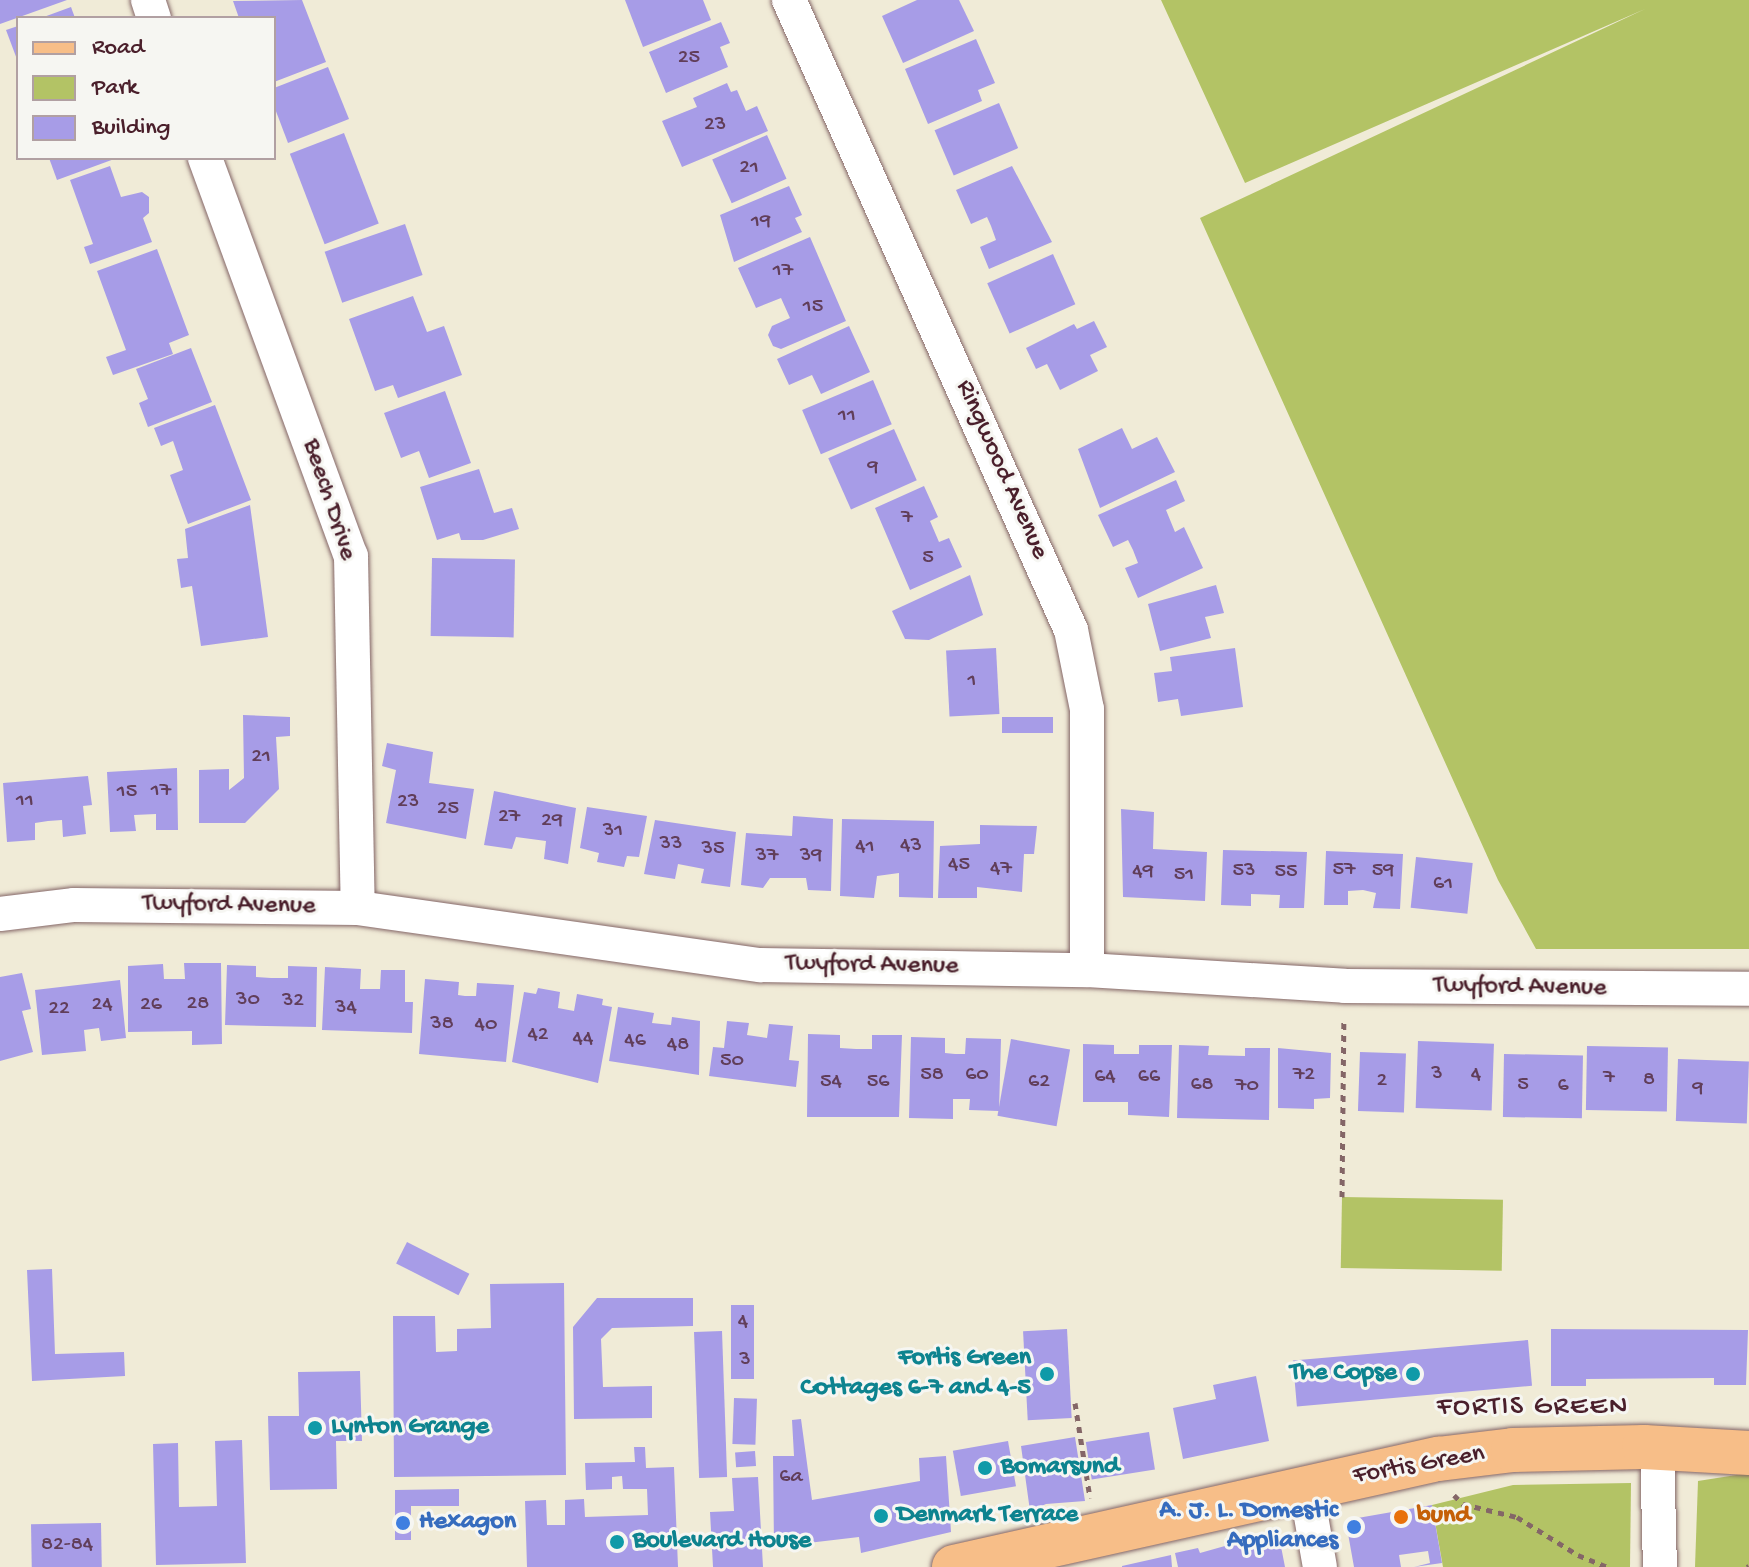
<!DOCTYPE html>
<style>
body{margin:0}
#map{position:relative;width:1749px;height:1567px;overflow:hidden;background:#f0ebd7;font-family:"Gochi Hand",sans-serif}
div>[style]{position:absolute}
.green>*{inset:0;background:#b3c365;transform-origin:0 0}
.building>*{inset:0;background:#a79ce7;transform-origin:0 0}
.path>*{height:5px;margin-top:-2.5px;transform-origin:0;background:repeating-linear-gradient(90deg,#846667 0 6px,transparent 0 12px)}
.roads{filter:drop-shadow(0 0 2px #846667) drop-shadow(0 0 2px #846667)}
.minor>*{height:34px;margin:-17px;padding:0 17px;transform-origin:17px;border-radius:17px;background:#fff}
.primary>*{height:44px;margin:-22px;padding:0 22px;transform-origin:22px;border-radius:22px;background:#f7be88}
.dots>*{width:22px;height:22px;translate:-50% -50%;box-sizing:border-box;border:4px solid #f6f6f2;border-radius:50%}
span{translate:-50% -50%;white-space:nowrap;text-align:center;line-height:1.15;-webkit-text-stroke:6px #f6f6f2;paint-order:stroke}
.number-label{font-size:22px;color:#613e5a}
.number-label span{-webkit-text-stroke-width:0}
.street-label{font-size:26px;color:#4a1f2b}
.culture-label{font-size:26px;color:#0d838f;font-weight:700}
.right{translate:-100% -50%;text-align:right}
.left{translate:0 -50%;text-align:left}
.shop-label{font-size:26px;color:#366cbe;font-weight:700}
.food-label{font-size:26px;color:#c56008;font-weight:700}
.neighbourhood-label{font-size:28px;color:#4a1f2b;letter-spacing:2px}
.legend{position:absolute;left:16px;top:16px;width:260px;height:144px;box-sizing:border-box;background:#f6f6f2;border:2px solid #b1a0a2;margin:0;padding:10px 14px;list-style:none;font-size:24px;color:#4a1f2b}
.legend li{display:flex;align-items:center;gap:16px;height:40px}
.legend b{width:40px;border:2px solid #b1a0a2}
</style>
<div id="map">
<div class="green">
<i style="clip-path:polygon(1161px 0,1749px 0,1749px 949px,1536px 949px,1498px 880px,1200px 218px,1645px 9px,1245px 183px)"></i>
<i style="left:1342px;top:1197px;width:161px;height:71px;rotate:1deg"></i>
<i style="clip-path:polygon(1749px 1473px,1749px 1567px,1695px 1567px,1698px 1481px)"></i>
<i style="clip-path:polygon(1631px 1483px,1630px 1567px,1443px 1567px,1432px 1505px,1513px 1485px)"></i>
</div>
<div class="building">
<i style="clip-path:polygon(0 0,67px 0,0 24px)"></i>
<i style="clip-path:polygon(302px 0,326px 62px,274px 82px,274px 18px,239px 18px,233px 1px)"></i>
<i style="clip-path:polygon(625px 0,703px 0,711px 20px,643px 47px)"></i>
<i style="clip-path:polygon(917px 0,959px 0,974px 31px,903px 63px,882px 16px)"></i>
<i style="clip-path:polygon(71px 7px,75px 18px,41px 18px)"></i>
<i style="clip-path:polygon(721px 22px,730px 43px,720px 47px,728px 67px,666px 93px,649px 52px)"></i>
<i style="clip-path:polygon(18px 26px,18px 62px,6px 30px)"></i>
<i style="clip-path:polygon(976px 39px,995px 83px,978px 90px,982px 101px,928px 124px,905px 69px)"></i>
<i style="clip-path:polygon(328px 67px,349px 119px,288px 143px,274px 106px,274px 88px)"></i>
<i style="clip-path:polygon(727px 83px,731px 92px,737px 90px,746px 111px,757px 106px,768px 131px,682px 167px,662px 121px,697px 107px,693px 98px)"></i>
<i style="left:999px;top:103px;width:49px;height:70px;rotate:67deg"></i>
<i style="left:344px;top:133px;width:97px;height:58px;rotate:69deg"></i>
<i style="left:767px;top:135px;width:48px;height:60px;rotate:66deg"></i>
<i style="clip-path:polygon(49px 158px,117px 158px,57px 180px)"></i>
<i style="clip-path:polygon(110px 166px,121px 197px,142px 192px,149px 197px,149px 213px,143px 218px,152px 242px,90px 264px,84px 247px,93px 244px,70px 180px)"></i>
<i style="clip-path:polygon(1012px 166px,1052px 242px,989px 269px,980px 247px,996px 240px,991px 226px,987px 217px,971px 224px,956px 190px)"></i>
<i style="clip-path:polygon(789px 186px,802px 215px,795px 218px,802px 232px,734px 262px,720px 215px)"></i>
<i style="left:405px;top:224px;width:54px;height:85px;rotate:71deg"></i>
<i style="clip-path:polygon(810px 237px,846px 321px,781px 349px,773px 346px,768px 335px,772px 326px,790px 318px,781px 298px,756px 308px,738px 268px)"></i>
<i style="clip-path:polygon(157px 249px,189px 335px,169px 343px,173px 354px,113px 375px,106px 357px,126px 350px,97px 271px)"></i>
<i style="left:1053px;top:254px;width:55px;height:72px;rotate:66deg"></i>
<i style="clip-path:polygon(413px 296px,427px 332px,444px 326px,462px 375px,398px 398px,393px 385px,375px 391px,349px 319px)"></i>
<i style="clip-path:polygon(1094px 321px,1107px 347px,1090px 355px,1098px 371px,1060px 390px,1047px 364px,1036px 369px,1026px 348px,1074px 324px,1077px 329px)"></i>
<i style="clip-path:polygon(849px 326px,870px 372px,821px 394px,812px 375px,789px 385px,777px 359px)"></i>
<i style="clip-path:polygon(191px 348px,212px 402px,148px 427px,139px 403px,148px 399px,136px 369px)"></i>
<i style="left:873px;top:380px;width:48px;height:77px;rotate:67deg"></i>
<i style="clip-path:polygon(445px 391px,471px 463px,429px 478px,419px 451px,401px 458px,384px 413px)"></i>
<i style="clip-path:polygon(215px 405px,251px 500px,188px 524px,170px 475px,183px 470px,173px 441px,161px 446px,154px 428px)"></i>
<i style="clip-path:polygon(1122px 428px,1132px 449px,1157px 437px,1175px 472px,1100px 508px,1078px 449px)"></i>
<i style="left:894px;top:429px;width:56px;height:72px;rotate:66deg"></i>
<i style="clip-path:polygon(479px 469px,494px 513px,512px 508px,519px 529px,483px 540px,461px 540px,459px 533px,437px 540px,420px 487px)"></i>
<i style="clip-path:polygon(1176px 480px,1185px 501px,1166px 510px,1175px 532px,1184px 527px,1203px 568px,1138px 598px,1125px 568px,1138px 563px,1133px 550px,1128px 540px,1113px 547px,1098px 515px)"></i>
<i style="clip-path:polygon(924px 486px,938px 517px,930px 521px,939px 542px,949px 538px,962px 567px,910px 590px,875px 508px)"></i>
<i style="clip-path:polygon(250px 505px,268px 637px,201px 646px,192px 586px,181px 588px,177px 559px,188px 558px,185px 529px)"></i>
<i style="left:432px;top:558px;width:83px;height:78px;rotate:1deg"></i>
<i style="clip-path:polygon(970px 575px,983px 615px,929px 640px,905px 639px,892px 611px)"></i>
<i style="clip-path:polygon(1216px 585px,1224px 613px,1205px 617px,1211px 638px,1160px 651px,1148px 604px)"></i>
<i style="left:996px;top:648px;width:66px;height:50px;rotate:87deg"></i>
<i style="clip-path:polygon(1235px 648px,1243px 707px,1181px 716px,1178px 699px,1158px 702px,1154px 673px,1172px 671px,1170px 657px)"></i>
<i style="clip-path:polygon(243px 715px,290px 717px,290px 736px,276px 737px,279px 789px,245px 823px,199px 823px,199px 770px,229px 769px,229px 790px,244px 778px)"></i>
<i style="left:1002px;top:717px;width:51px;height:16px"></i>
<i style="clip-path:polygon(387px 743px,433px 752px,429px 783px,474px 789px,466px 839px,386px 823px,396px 770px,382px 766px)"></i>
<i style="clip-path:polygon(177px 768px,178px 830px,156px 830px,156px 814px,134px 815px,136px 831px,110px 832px,107px 772px)"></i>
<i style="clip-path:polygon(88px 776px,92px 805px,83px 806px,86px 834px,63px 837px,62px 820px,48px 821px,35px 823px,35px 840px,7px 842px,3px 783px)"></i>
<i style="clip-path:polygon(494px 791px,576px 808px,568px 864px,544px 859px,546px 841px,516px 837px,512px 849px,484px 845px)"></i>
<i style="clip-path:polygon(587px 807px,647px 816px,639px 857px,627px 856px,624px 867px,597px 862px,599px 853px,580px 848px)"></i>
<i style="clip-path:polygon(1121px 809px,1154px 812px,1153px 849px,1207px 852px,1205px 901px,1123px 897px)"></i>
<i style="clip-path:polygon(793px 816px,833px 819px,831px 891px,808px 890px,806px 878px,770px 878px,763px 888px,741px 885px,746px 833px,792px 836px)"></i>
<i style="clip-path:polygon(842px 819px,934px 821px,933px 898px,899px 897px,899px 873px,877px 876px,874px 898px,840px 896px)"></i>
<i style="clip-path:polygon(655px 820px,736px 832px,730px 887px,701px 883px,704px 869px,678px 864px,675px 879px,644px 874px)"></i>
<i style="clip-path:polygon(980px 825px,1037px 826px,1034px 854px,1024px 854px,1022px 892px,977px 887px,977px 898px,938px 898px,940px 846px,980px 844px)"></i>
<i style="clip-path:polygon(1223px 850px,1307px 852px,1304px 908px,1279px 908px,1280px 895px,1251px 894px,1251px 906px,1221px 905px)"></i>
<i style="clip-path:polygon(1326px 851px,1403px 854px,1400px 909px,1373px 908px,1376px 893px,1363px 890px,1348px 891px,1348px 905px,1324px 905px)"></i>
<i style="left:1416px;top:857px;width:57px;height:51px;rotate:6deg"></i>
<i style="clip-path:polygon(184px 963px,221px 963px,222px 1044px,192px 1045px,192px 1031px,128px 1032px,128px 966px,163px 964px,164px 979px,185px 979px)"></i>
<i style="clip-path:polygon(227px 965px,256px 966px,256px 977px,271px 978px,288px 978px,288px 966px,317px 967px,316px 1027px,225px 1025px)"></i>
<i style="clip-path:polygon(325px 967px,361px 969px,360px 989px,380px 989px,381px 970px,405px 970px,405px 1002px,413px 1002px,412px 1033px,322px 1030px)"></i>
<i style="clip-path:polygon(22px 973px,31px 1009px,22px 1011px,33px 1052px,0 1061px,0 977px)"></i>
<i style="clip-path:polygon(425px 979px,459px 982px,458px 995px,465px 996px,476px 996px,477px 983px,514px 985px,506px 1062px,419px 1054px)"></i>
<i style="clip-path:polygon(120px 980px,126px 1038px,101px 1041px,99px 1028px,84px 1030px,86px 1051px,42px 1055px,35px 990px)"></i>
<i style="clip-path:polygon(538px 988px,560px 992px,558px 1008px,574px 1011px,577px 994px,603px 999px,602px 1005px,612px 1007px,598px 1083px,512px 1062px,524px 992px,536px 994px)"></i>
<i style="clip-path:polygon(618px 1007px,654px 1013px,652px 1023px,671px 1025px,672px 1017px,700px 1021px,699px 1075px,609px 1061px)"></i>
<i style="clip-path:polygon(727px 1021px,749px 1023px,747px 1035px,767px 1038px,769px 1024px,793px 1026px,789px 1060px,799px 1061px,796px 1087px,709px 1076px,713px 1047px,724px 1048px)"></i>
<i style="clip-path:polygon(808px 1034px,840px 1035px,840px 1048px,856px 1049px,872px 1049px,872px 1035px,902px 1035px,899px 1117px,807px 1117px)"></i>
<i style="clip-path:polygon(911px 1037px,945px 1038px,945px 1053px,955px 1054px,965px 1054px,966px 1038px,1001px 1039px,999px 1111px,969px 1110px,970px 1099px,953px 1099px,953px 1119px,909px 1118px)"></i>
<i style="left:1011px;top:1039px;width:60px;height:78px;rotate:10deg"></i>
<i style="left:1418px;top:1041px;width:76px;height:67px;rotate:2deg"></i>
<i style="clip-path:polygon(1083px 1044px,1114px 1045px,1114px 1054px,1139px 1054px,1139px 1045px,1172px 1045px,1169px 1117px,1128px 1115px,1128px 1102px,1083px 1102px)"></i>
<i style="clip-path:polygon(1179px 1045px,1209px 1046px,1208px 1055px,1245px 1056px,1245px 1048px,1270px 1048px,1269px 1120px,1177px 1118px)"></i>
<i style="left:1587px;top:1046px;width:81px;height:64px;rotate:1deg"></i>
<i style="clip-path:polygon(1278px 1048px,1331px 1053px,1330px 1098px,1314px 1099px,1314px 1109px,1278px 1108px)"></i>
<i style="left:1360px;top:1052px;width:46px;height:59px;rotate:2deg"></i>
<i style="left:1504px;top:1054px;width:79px;height:63px;rotate:1deg"></i>
<i style="left:1678px;top:1059px;width:71px;height:62px;rotate:2deg"></i>
<i style="left:407px;top:1242px;width:70px;height:24px;rotate:27deg"></i>
<i style="clip-path:polygon(52px 1269px,55px 1354px,124px 1352px,125px 1376px,32px 1381px,27px 1270px)"></i>
<i style="clip-path:polygon(564px 1283px,566px 1475px,394px 1477px,393px 1316px,435px 1316px,436px 1352px,457px 1351px,457px 1329px,491px 1328px,490px 1284px)"></i>
<i style="clip-path:polygon(597px 1298px,693px 1298px,693px 1326px,612px 1328px,601px 1339px,603px 1387px,652px 1386px,652px 1418px,574px 1419px,573px 1327px)"></i>
<i style="left:731px;top:1305px;width:23px;height:74px"></i>
<i style="left:1067px;top:1329px;width:89px;height:44px;rotate:87deg"></i>
<i style="clip-path:polygon(1551px 1329px,1748px 1330px,1746px 1385px,1714px 1385px,1714px 1378px,1586px 1379px,1586px 1386px,1551px 1386px)"></i>
<i style="left:722px;top:1331px;width:146px;height:28px;rotate:88deg"></i>
<i style="left:1528px;top:1340px;width:46px;height:236px;rotate:85deg"></i>
<i style="clip-path:polygon(360px 1371px,362px 1441px,336px 1441px,337px 1489px,270px 1490px,268px 1416px,299px 1416px,298px 1372px)"></i>
<i style="clip-path:polygon(1256px 1376px,1269px 1441px,1183px 1459px,1173px 1408px,1216px 1399px,1213px 1385px)"></i>
<i style="left:734px;top:1398px;width:23px;height:46px;rotate:2deg"></i>
<i style="clip-path:polygon(801px 1419px,812px 1500px,920px 1481px,919px 1458px,946px 1456px,951px 1532px,861px 1553px,859px 1537px,774px 1547px,773px 1456px,794px 1456px,792px 1420px)"></i>
<i style="left:1149px;top:1432px;width:38px;height:64px;rotate:81deg"></i>
<i style="clip-path:polygon(1075px 1437px,1085px 1501px,1046px 1504px,1030px 1511px,1021px 1446px)"></i>
<i style="clip-path:polygon(242px 1440px,246px 1563px,156px 1565px,153px 1444px,178px 1443px,179px 1507px,217px 1506px,215px 1441px)"></i>
<i style="left:1008px;top:1441px;width:46px;height:56px;rotate:80deg"></i>
<i style="clip-path:polygon(634px 1447px,645px 1447px,646px 1468px,674px 1467px,678px 1567px,527px 1567px,525px 1501px,546px 1500px,547px 1525px,565px 1525px,565px 1500px,584px 1499px,585px 1517px,648px 1515px,647px 1489px,623px 1489px,622px 1476px,612px 1477px,612px 1489px,586px 1490px,585px 1463px,635px 1462px)"></i>
<i style="left:755px;top:1451px;width:15px;height:20px;rotate:86deg"></i>
<i style="clip-path:polygon(758px 1477px,763px 1567px,713px 1567px,710px 1512px,734px 1511px,732px 1478px)"></i>
<i style="clip-path:polygon(459px 1489px,459px 1506px,411px 1506px,411px 1540px,395px 1540px,395px 1490px)"></i>
<i style="clip-path:polygon(1432px 1505px,1442px 1563px,1414px 1567px,1430px 1563px,1428px 1551px,1399px 1555px,1401px 1567px,1354px 1567px,1347px 1528px,1352px 1519px)"></i>
<i style="left:101px;top:1523px;width:44px;height:70px;rotate:89deg"></i>
<i style="clip-path:polygon(1278px 1531px,1285px 1567px,1178px 1567px,1175px 1553px,1198px 1548px,1200px 1553px)"></i>
<i style="clip-path:polygon(1171px 1555px,1172px 1567px,1122px 1567px,1122px 1566px)"></i>
</div>
<div class="path">
<i style="left:1342px;top:1197px;width:178px;rotate:-89.4deg"></i>
<i style="left:1075px;top:1403px;width:96px;rotate:81deg"></i>
<i style="left:1454px;top:1495px;width:13px;rotate:45deg"></i>
<i style="left:1463px;top:1504px;width:56px;rotate:13.5deg"></i>
<i style="left:1517px;top:1517px;width:72px;rotate:31.9deg"></i>
<i style="left:1578px;top:1555px;width:32px;rotate:22deg"></i>
<i style="left:1747px;top:1567px;width:2px;rotate:-27deg"></i>
</div>
<div class="roads">
<div class="minor">
<i style="left:148px;top:0;width:19px;rotate:72deg"></i>
<i style="left:789px;top:0;width:690px;rotate:65.89deg"></i>
<i style="left:1071px;top:630px;width:81px;rotate:78.6deg"></i>
<i style="left:1087px;top:709px;width:261px;rotate:90deg"></i>
<i style="left:205px;top:158px;width:424px;rotate:69.9deg"></i>
<i style="left:351px;top:556px;width:352px;rotate:88.9deg"></i>
<i style="left:0;top:914px;width:75px;rotate:-6.9deg"></i>
<i style="left:74px;top:905px;width:284px;rotate:0.6deg"></i>
<i style="left:358px;top:908px;width:406px;rotate:8.1deg"></i>
<i style="left:760px;top:965px;width:327px;rotate:0.9deg"></i>
<i style="left:1087px;top:970px;width:258px;rotate:3.5deg"></i>
<i style="left:1345px;top:986px;width:404px;rotate:0.4deg"></i>
<i style="left:1657px;top:1447px;width:120px;rotate:88.6deg"></i>
<i style="left:1306px;top:1488px;width:80px;rotate:80deg"></i>
</div>
<div class="primary">
<i style="left:954px;top:1567px;width:497px;rotate:-12.6deg"></i>
<i style="left:1439px;top:1459px;width:75px;rotate:-6.9deg"></i>
<i style="left:1513px;top:1450px;width:131px;rotate:-1.3deg"></i>
<i style="left:1644px;top:1447px;width:105px;rotate:3.3deg"></i>
</div>
</div>
<div class="dots">
<i style="left:1047px;top:1374px;background:#0f9aa8"></i>
<i style="left:1413px;top:1374px;background:#0f9aa8"></i>
<i style="left:315px;top:1428px;background:#0f9aa8"></i>
<i style="left:985px;top:1468px;background:#0f9aa8"></i>
<i style="left:881px;top:1516px;background:#0f9aa8"></i>
<i style="left:1401px;top:1517px;background:#e8710a"></i>
<i style="left:403px;top:1523px;background:#3f7fe0"></i>
<i style="left:1354px;top:1527px;background:#3f7fe0"></i>
<i style="left:617px;top:1542px;background:#0f9aa8"></i>
</div>
<div class="number-label">
<span style="left:689px;top:59px">25</span>
<span style="left:715px;top:126px">23</span>
<span style="left:749px;top:169px">21</span>
<span style="left:761px;top:223px">19</span>
<span style="left:783px;top:272px">17</span>
<span style="left:813px;top:308px">15</span>
<span style="left:847px;top:417px">11</span>
<span style="left:873px;top:469px">9</span>
<span style="left:907px;top:519px">7</span>
<span style="left:928px;top:559px">5</span>
<span style="left:972px;top:682px">1</span>
<span style="left:261px;top:758px">21</span>
<span style="left:161px;top:792px">17</span>
<span style="left:127px;top:793px">15</span>
<span style="left:25px;top:802px">11</span>
<span style="left:408px;top:803px">23</span>
<span style="left:448px;top:810px">25</span>
<span style="left:509px;top:818px">27</span>
<span style="left:552px;top:822px">29</span>
<span style="left:613px;top:832px">31</span>
<span style="left:671px;top:845px">33</span>
<span style="left:911px;top:847px">43</span>
<span style="left:865px;top:848px">41</span>
<span style="left:713px;top:850px">35</span>
<span style="left:767px;top:857px">37</span>
<span style="left:811px;top:857px">39</span>
<span style="left:959px;top:866px">45</span>
<span style="left:1001px;top:870px">47</span>
<span style="left:1344px;top:871px">57</span>
<span style="left:1244px;top:872px">53</span>
<span style="left:1383px;top:872px">59</span>
<span style="left:1143px;top:873px">49</span>
<span style="left:1286px;top:873px">55</span>
<span style="left:1184px;top:876px">51</span>
<span style="left:1443px;top:885px">61</span>
<span style="left:248px;top:1001px">30</span>
<span style="left:293px;top:1002px">32</span>
<span style="left:198px;top:1005px">28</span>
<span style="left:102px;top:1006px">24</span>
<span style="left:151px;top:1006px">26</span>
<span style="left:346px;top:1009px">34</span>
<span style="left:59px;top:1010px">22</span>
<span style="left:442px;top:1025px">38</span>
<span style="left:486px;top:1026px">40</span>
<span style="left:538px;top:1036px">42</span>
<span style="left:583px;top:1040px">44</span>
<span style="left:635px;top:1042px">46</span>
<span style="left:678px;top:1046px">48</span>
<span style="left:732px;top:1062px">50</span>
<span style="left:1437px;top:1075px">3</span>
<span style="left:932px;top:1076px">58</span>
<span style="left:977px;top:1076px">60</span>
<span style="left:1304px;top:1076px">72</span>
<span style="left:1476px;top:1076px">4</span>
<span style="left:1105px;top:1078px">64</span>
<span style="left:1149px;top:1078px">66</span>
<span style="left:1609px;top:1079px">7</span>
<span style="left:1649px;top:1081px">8</span>
<span style="left:1382px;top:1082px">2</span>
<span style="left:831px;top:1083px">54</span>
<span style="left:878px;top:1083px">56</span>
<span style="left:1039px;top:1083px">62</span>
<span style="left:1202px;top:1086px">68</span>
<span style="left:1523px;top:1086px">5</span>
<span style="left:1247px;top:1087px">70</span>
<span style="left:1563px;top:1087px">6</span>
<span style="left:1698px;top:1090px">9</span>
<span style="left:743px;top:1323px">4</span>
<span style="left:745px;top:1361px">3</span>
<span style="left:791px;top:1478px">6a</span>
<span style="left:67px;top:1546px">82-84</span>
</div>
<div class="street-label">
<span style="left:1001px;top:470px;rotate:66deg">Ringwood Avenue</span>
<span style="left:328px;top:500px;rotate:72deg">Beech Drive</span>
<span style="left:229px;top:906px;rotate:1deg">Twyford Avenue</span>
<span style="left:872px;top:966px;rotate:1deg">Twyford Avenue</span>
<span style="left:1520px;top:988px;rotate:1deg">Twyford Avenue</span>
<span style="left:1419px;top:1466px;rotate:-10deg">Fortis Green</span>
</div>
<div class="culture-label">
<span class="right" style="left:1031px;top:1374px">Fortis Green<br>Cottages 6-7 and 4-5</span>
<span class="right" style="left:1397px;top:1374px">The Copse</span>
<span class="left" style="left:331px;top:1428px">Lynton Grange</span>
<span class="left" style="left:1001px;top:1468px">Bomarsund</span>
<span class="left" style="left:897px;top:1516px">Denmark Terrace</span>
<span class="left" style="left:633px;top:1542px">Boulevard House</span>
</div>
<div class="shop-label">
<span class="right" style="left:1338px;top:1527px">A. J. L. Domestic<br>Appliances</span>
<span class="left" style="left:419px;top:1523px">Hexagon</span>
</div>
<div class="food-label">
<span class="left" style="left:1417px;top:1517px">bund</span>
</div>
<div class="neighbourhood-label">
<span style="left:1533px;top:1408px">FORTIS GREEN</span>
</div>
<ul class="legend">
<li><b style="height:10px;background:#f7be88"></b>Road</li>
<li><b style="height:22px;background:#b3c365"></b>Park</li>
<li><b style="height:22px;background:#a79ce7"></b>Building</li>
</ul>
</div>
